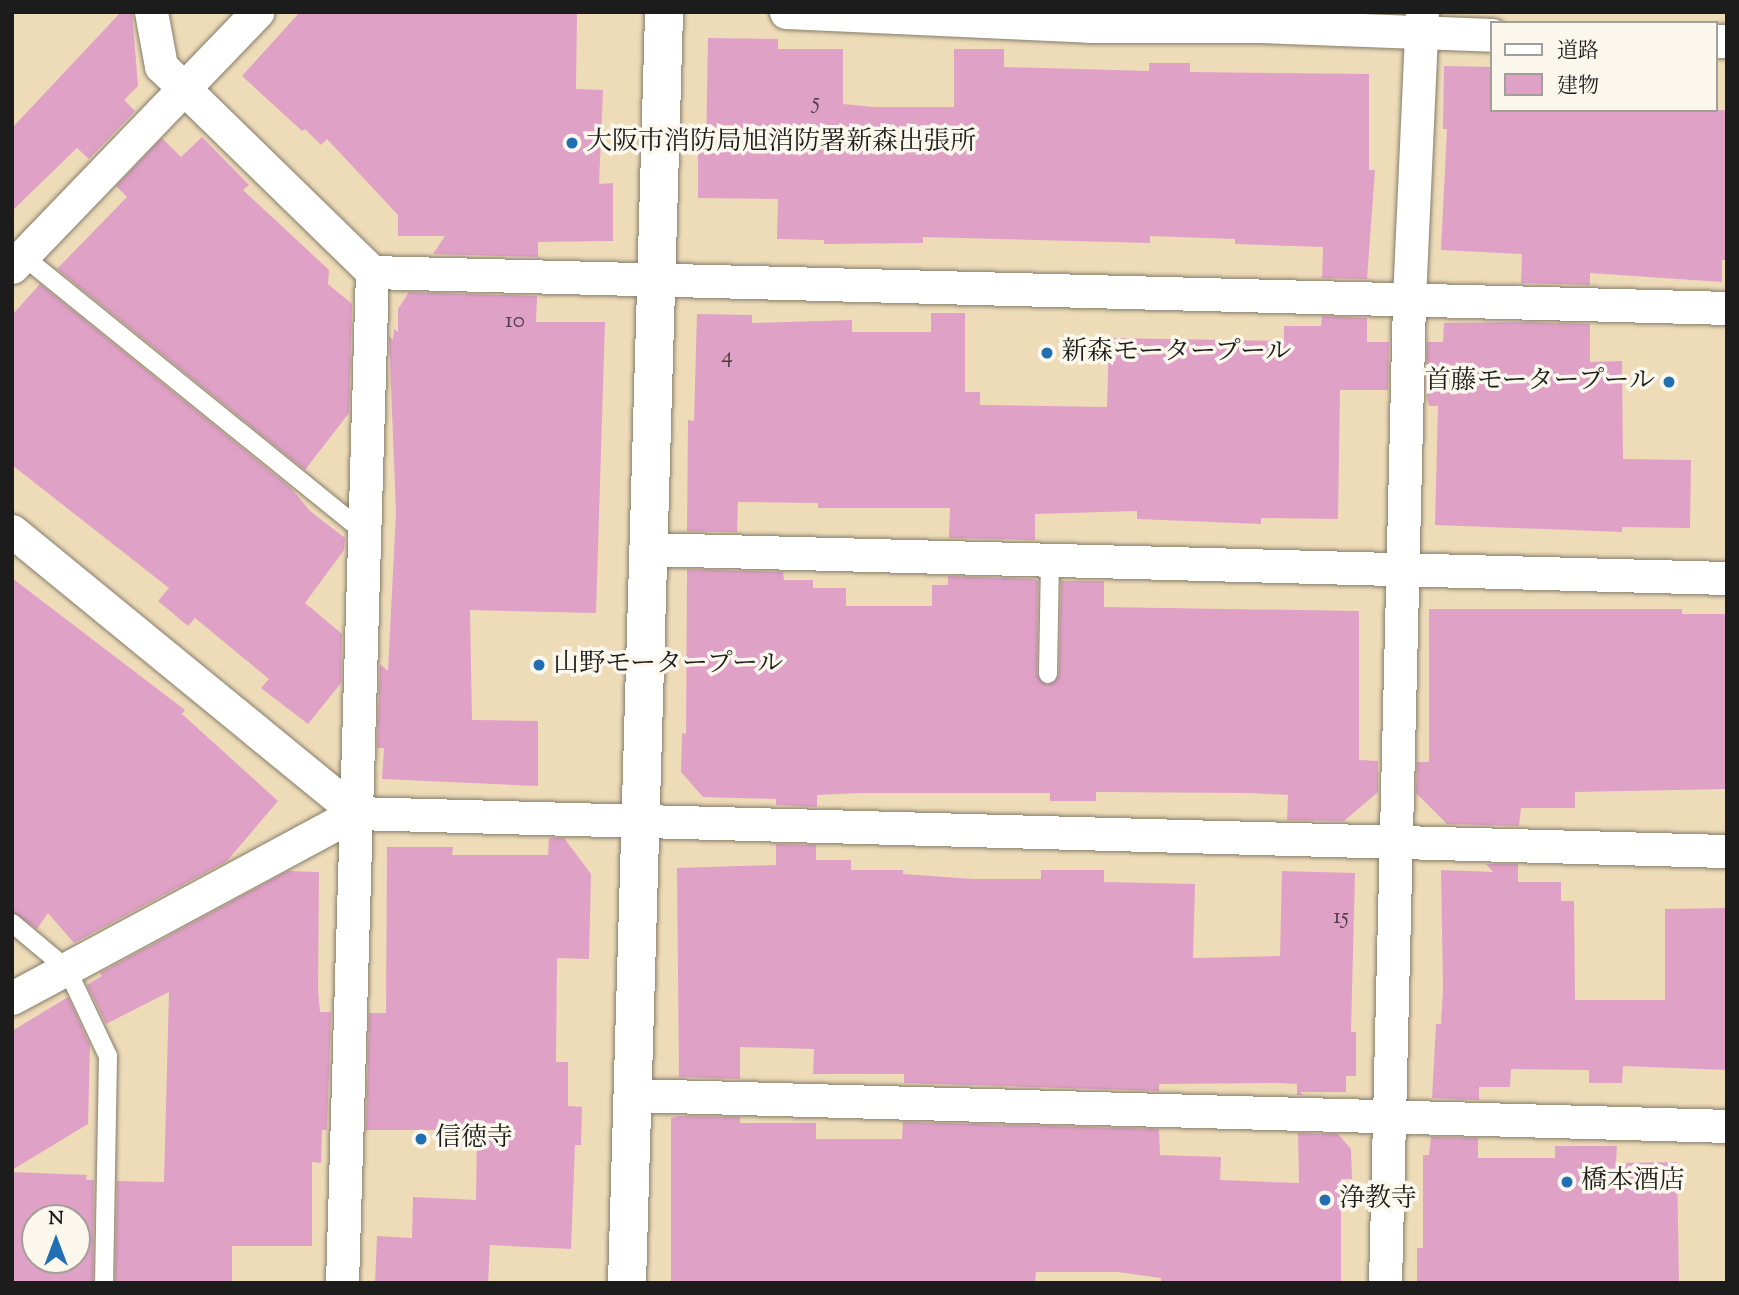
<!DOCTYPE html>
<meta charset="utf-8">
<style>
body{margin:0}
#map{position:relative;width:1739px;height:1295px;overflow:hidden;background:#eedcb9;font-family:"Sorts Mill Goudy","Noto Serif JP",serif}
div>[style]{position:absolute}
.building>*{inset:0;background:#e0a1c7}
.roads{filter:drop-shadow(0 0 2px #857c6a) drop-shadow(0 0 2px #857c6a)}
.service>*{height:18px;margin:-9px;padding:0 9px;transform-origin:9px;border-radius:9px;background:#fff}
.minor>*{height:33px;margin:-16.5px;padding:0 16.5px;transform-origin:16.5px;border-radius:16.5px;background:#fff}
.tertiary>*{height:38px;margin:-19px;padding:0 19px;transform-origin:19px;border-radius:19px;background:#fff}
.dots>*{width:19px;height:19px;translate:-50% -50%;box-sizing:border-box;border:4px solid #fbf7ec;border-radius:50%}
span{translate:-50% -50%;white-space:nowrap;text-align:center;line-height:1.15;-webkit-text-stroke:7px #fbf7ec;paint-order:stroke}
.number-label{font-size:23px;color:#4d3d47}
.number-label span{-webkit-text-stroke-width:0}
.poi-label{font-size:26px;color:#1c1c1c}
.left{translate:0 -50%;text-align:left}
.right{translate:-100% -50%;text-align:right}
.frame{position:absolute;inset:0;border:14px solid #1c1c1c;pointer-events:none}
.legend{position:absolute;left:1490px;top:21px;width:228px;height:91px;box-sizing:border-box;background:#fbf7ec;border:2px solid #a29f99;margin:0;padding:9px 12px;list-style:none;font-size:21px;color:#1c1c1c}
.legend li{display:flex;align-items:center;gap:14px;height:35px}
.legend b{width:35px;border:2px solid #a29f99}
.north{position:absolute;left:21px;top:1204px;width:70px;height:70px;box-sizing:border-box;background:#fbf7ec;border:2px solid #a29f99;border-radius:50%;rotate:0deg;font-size:19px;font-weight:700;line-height:28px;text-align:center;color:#1c1c1c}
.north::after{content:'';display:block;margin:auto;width:24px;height:32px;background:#1f6fb2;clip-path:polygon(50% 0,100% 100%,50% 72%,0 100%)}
</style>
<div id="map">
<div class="building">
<i style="clip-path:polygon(121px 12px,132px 12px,138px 86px,124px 100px,135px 111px,89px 159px,77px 148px,12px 211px,12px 128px)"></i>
<i style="clip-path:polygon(300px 12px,577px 12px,576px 89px,603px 90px,599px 184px,613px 183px,613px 241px,538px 242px,538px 257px,433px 254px,445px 236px,398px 236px,398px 215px,327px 139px,321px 145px,305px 129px,302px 131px,242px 76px)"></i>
<i style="clip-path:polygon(708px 38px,778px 39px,778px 49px,843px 49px,843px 104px,873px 107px,954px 107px,954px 49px,1004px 49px,1004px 67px,1149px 71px,1149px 63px,1190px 63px,1190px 72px,1369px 74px,1369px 170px,1375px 170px,1367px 279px,1322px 278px,1323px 247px,1235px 244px,1235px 239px,1150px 236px,1150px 243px,923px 237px,923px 243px,824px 244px,824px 240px,777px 239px,778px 199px,698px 198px,698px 151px,706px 151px)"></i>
<i style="clip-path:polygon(1444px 66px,1492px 67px,1492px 110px,1727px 110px,1727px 260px,1722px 260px,1722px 282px,1590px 273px,1590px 285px,1521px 283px,1522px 254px,1441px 250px,1447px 129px,1443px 129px)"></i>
<i style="clip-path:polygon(202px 137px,249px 185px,243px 190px,329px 270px,328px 284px,352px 304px,349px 413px,305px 470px,57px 269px,127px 197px,116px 186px,162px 138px,181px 157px)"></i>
<i style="clip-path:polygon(40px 284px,291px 488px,310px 511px,345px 538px,344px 550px,305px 603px,342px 634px,341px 683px,308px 724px,261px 688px,269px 679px,195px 618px,188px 626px,158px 601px,169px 588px,12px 465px,12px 315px)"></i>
<i style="clip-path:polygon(409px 292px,537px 296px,536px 322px,605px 322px,596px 613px,470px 610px,472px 720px,538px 721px,538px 786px,382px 779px,384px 748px,377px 748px,380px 664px,388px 671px,396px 512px,389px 336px,393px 340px,394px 329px,398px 332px,398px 309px)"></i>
<i style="clip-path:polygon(931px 313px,965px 313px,965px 392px,980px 392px,980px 405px,1107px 407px,1109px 338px,1284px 341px,1284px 326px,1321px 326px,1322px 316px,1367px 318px,1367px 342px,1389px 342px,1388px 390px,1340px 390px,1338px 519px,1261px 518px,1261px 524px,1137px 519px,1137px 511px,1035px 514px,1035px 540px,949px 538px,950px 508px,818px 508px,818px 503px,738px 502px,737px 532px,687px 531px,688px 420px,694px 421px,697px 314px,752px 315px,752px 323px,852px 320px,852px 332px,931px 332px)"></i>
<i style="clip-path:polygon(1520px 322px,1590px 324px,1590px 362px,1622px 361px,1623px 459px,1691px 460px,1690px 528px,1622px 527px,1622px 532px,1435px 525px,1438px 406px,1429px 406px,1426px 390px,1427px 342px,1443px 342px,1444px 323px)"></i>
<i style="clip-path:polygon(687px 569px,783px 572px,784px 580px,813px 580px,813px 588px,846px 588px,846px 606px,932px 606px,932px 585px,948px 585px,948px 576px,1033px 579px,1038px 581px,1037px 674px,1047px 685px,1059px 674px,1061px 581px,1104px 581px,1104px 607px,1359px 611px,1359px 760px,1378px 761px,1378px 792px,1344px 821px,1287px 820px,1288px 795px,1251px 793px,1096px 792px,1096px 801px,1050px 801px,1050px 793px,860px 793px,817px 795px,817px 807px,776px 805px,776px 799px,703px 797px,681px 772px,682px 733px,686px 734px)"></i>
<i style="clip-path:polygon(12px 578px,185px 710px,182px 714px,278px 801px,227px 861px,74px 943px,48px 913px,37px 929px,12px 912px)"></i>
<i style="clip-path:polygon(1429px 609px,1682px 609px,1682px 614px,1727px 614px,1727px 789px,1575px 792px,1575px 808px,1521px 808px,1519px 826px,1447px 824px,1416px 793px,1417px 762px,1429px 762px)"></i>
<i style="clip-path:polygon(549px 838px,564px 838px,591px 874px,589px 959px,557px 958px,556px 1062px,568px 1062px,568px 1106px,582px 1107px,581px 1145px,575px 1145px,571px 1249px,490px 1245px,488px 1283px,375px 1283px,377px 1236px,412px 1238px,413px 1197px,476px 1200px,477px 1130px,366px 1130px,369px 1013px,386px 1013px,387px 847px,453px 847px,452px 855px,548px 855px)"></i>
<i style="clip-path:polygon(776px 844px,816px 845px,816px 860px,851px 860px,851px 870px,903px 870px,903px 874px,974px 879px,1041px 879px,1041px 870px,1104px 870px,1104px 882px,1195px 884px,1193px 958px,1280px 956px,1282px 871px,1355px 873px,1351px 1032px,1356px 1032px,1356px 1076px,1346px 1076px,1346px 1092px,1300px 1092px,1303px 1095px,1297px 1095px,1297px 1084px,1279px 1083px,1159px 1084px,1159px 1091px,904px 1083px,904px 1074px,813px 1074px,814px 1049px,740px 1047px,740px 1079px,679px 1077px,677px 868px,776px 865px)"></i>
<i style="clip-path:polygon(1486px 864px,1518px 864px,1518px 882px,1561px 882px,1561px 901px,1574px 901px,1575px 1000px,1665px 1000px,1665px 909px,1727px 908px,1727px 1070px,1623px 1066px,1622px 1083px,1589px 1083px,1589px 1070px,1511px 1069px,1510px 1087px,1479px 1087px,1479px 1100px,1432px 1098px,1436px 1024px,1441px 1024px,1443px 990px,1441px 870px,1493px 872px)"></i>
<i style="clip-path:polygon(288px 871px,319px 872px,318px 989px,320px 1012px,331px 1012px,327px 1130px,322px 1130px,321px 1163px,312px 1162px,312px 1246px,232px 1246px,232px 1283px,115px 1283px,117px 1181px,164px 1182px,169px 992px,106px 1024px,87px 985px,102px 976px,100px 973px)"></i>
<i style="clip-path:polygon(68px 997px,90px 1045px,88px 1124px,12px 1170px,12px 1031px)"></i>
<i style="clip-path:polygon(679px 1116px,740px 1117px,740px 1123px,816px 1123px,816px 1139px,902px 1139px,903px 1122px,1159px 1129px,1160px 1155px,1221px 1157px,1220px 1180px,1299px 1183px,1298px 1133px,1338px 1134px,1351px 1149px,1352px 1179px,1341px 1179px,1341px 1283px,1161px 1283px,1161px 1278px,1117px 1272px,1036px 1272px,1035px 1283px,671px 1283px,671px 1118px)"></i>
<i style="clip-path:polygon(1431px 1137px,1478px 1138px,1478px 1158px,1555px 1158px,1555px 1146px,1617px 1146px,1616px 1163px,1677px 1162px,1679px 1283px,1417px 1283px,1417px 1248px,1423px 1248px,1423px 1155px,1429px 1155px)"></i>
<i style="clip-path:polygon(evenodd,12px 1172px,87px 1175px,86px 1180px,94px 1180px,93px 1283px,12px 1283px,12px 1172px,35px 1218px,77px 1218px,77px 1260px,35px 1260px,35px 1218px)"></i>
</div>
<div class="roads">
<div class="service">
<i style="left:18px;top:252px;width:443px;rotate:39deg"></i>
<i style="left:1048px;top:674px;width:115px;rotate:-89deg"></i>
<i style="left:12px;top:923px;width:72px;rotate:39.9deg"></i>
<i style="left:67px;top:969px;width:96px;rotate:64.8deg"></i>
<i style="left:108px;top:1056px;width:227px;rotate:91deg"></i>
</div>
<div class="minor">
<i style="left:151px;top:12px;width:55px;rotate:79.5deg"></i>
<i style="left:161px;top:66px;width:295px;rotate:44.3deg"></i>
<i style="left:372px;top:272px;width:1355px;rotate:1.52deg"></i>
<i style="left:786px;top:12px;width:303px;rotate:2.6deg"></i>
<i style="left:1089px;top:26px;width:172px"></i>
<i style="left:1261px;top:26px;width:231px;rotate:2.2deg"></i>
<i style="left:1716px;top:41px;width:11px"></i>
<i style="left:12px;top:267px;width:354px;rotate:-46.1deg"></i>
<i style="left:12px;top:531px;width:445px;rotate:39.3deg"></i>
<i style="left:648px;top:549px;width:1079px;rotate:1.54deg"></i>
<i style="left:12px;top:998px;width:391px;rotate:-28.3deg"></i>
<i style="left:356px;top:813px;width:1372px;rotate:1.59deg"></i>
<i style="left:633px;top:1095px;width:1094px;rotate:1.62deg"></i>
<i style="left:342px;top:1283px;width:1011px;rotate:-88.3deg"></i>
<i style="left:1385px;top:1283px;width:984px;rotate:-88.6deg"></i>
<i style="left:1409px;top:299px;width:287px;rotate:-87.4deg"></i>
</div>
<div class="tertiary">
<i style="left:627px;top:1283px;width:1272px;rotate:-88.33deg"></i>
</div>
</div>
<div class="dots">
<i style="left:572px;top:143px;background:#1f6fb2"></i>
<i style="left:1047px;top:353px;background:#1f6fb2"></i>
<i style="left:1669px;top:382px;background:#1f6fb2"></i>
<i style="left:539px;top:665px;background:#1f6fb2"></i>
<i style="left:421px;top:1139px;background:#1f6fb2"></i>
<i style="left:1567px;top:1182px;background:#1f6fb2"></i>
<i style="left:1325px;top:1200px;background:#1f6fb2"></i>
</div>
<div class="number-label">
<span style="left:816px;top:103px">5</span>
<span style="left:515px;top:322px">10</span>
<span style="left:727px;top:357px">4</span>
<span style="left:1341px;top:918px">15</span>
</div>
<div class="poi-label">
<span class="left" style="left:586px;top:143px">大阪市消防局旭消防署新森出張所</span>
<span class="left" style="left:1061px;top:353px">新森モータープール</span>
<span class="right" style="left:1655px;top:382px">首藤モータープール</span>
<span class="left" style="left:553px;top:665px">山野モータープール</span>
<span class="left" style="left:435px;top:1139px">信徳寺</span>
<span class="left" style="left:1581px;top:1182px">橋本酒店</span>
<span class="left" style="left:1339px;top:1200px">浄教寺</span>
</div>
<div class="frame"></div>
<ul class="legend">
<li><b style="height:9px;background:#fff"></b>道路</li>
<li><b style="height:19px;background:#e0a1c7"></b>建物</li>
</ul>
<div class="north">N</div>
</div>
